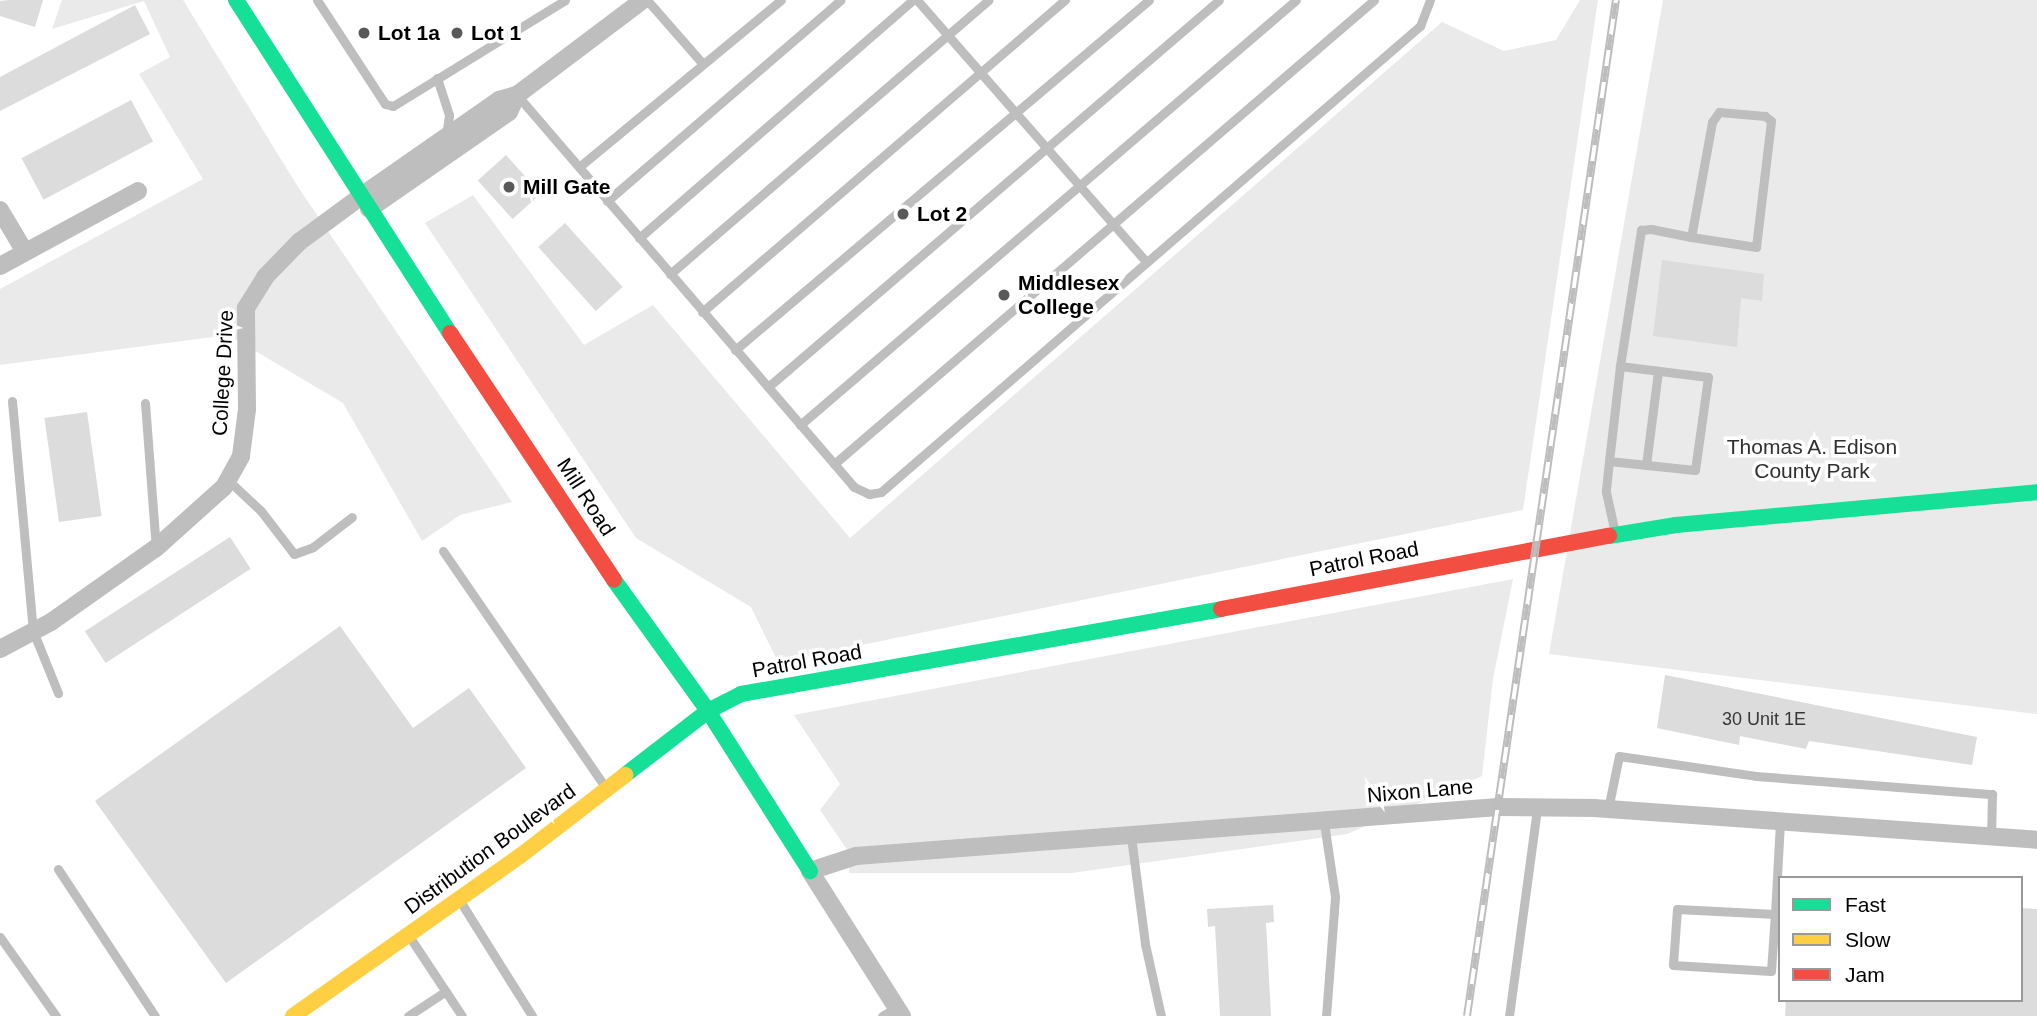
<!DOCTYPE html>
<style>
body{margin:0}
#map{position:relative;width:2037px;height:1016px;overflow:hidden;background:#fff;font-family:Helvetica,sans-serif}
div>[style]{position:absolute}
.green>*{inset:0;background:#eaeaea}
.building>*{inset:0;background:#dcdcdc;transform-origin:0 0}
.lane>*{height:9px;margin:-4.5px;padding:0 4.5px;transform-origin:4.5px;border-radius:4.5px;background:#bebebe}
.street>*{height:18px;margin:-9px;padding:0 9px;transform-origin:9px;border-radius:9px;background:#bebebe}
.fast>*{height:16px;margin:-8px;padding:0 8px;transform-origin:8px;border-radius:8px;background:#16e098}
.slow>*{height:16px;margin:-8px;padding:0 8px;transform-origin:8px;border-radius:8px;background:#ffcf43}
.jam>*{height:16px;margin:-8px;padding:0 8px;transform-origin:8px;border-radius:8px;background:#f24e42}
.rail>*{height:8px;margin-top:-4px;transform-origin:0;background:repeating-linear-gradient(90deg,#fff 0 16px,#bdbdbd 0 32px);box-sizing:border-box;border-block:2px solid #bdbdbd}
.dots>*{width:19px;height:19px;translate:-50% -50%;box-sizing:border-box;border:4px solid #fff;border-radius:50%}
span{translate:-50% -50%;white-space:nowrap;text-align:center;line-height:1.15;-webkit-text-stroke:7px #fff;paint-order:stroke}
.number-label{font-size:18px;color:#373737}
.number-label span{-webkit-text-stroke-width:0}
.poi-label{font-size:21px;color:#000;font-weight:700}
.left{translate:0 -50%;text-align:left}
.street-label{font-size:21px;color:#000}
.park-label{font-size:21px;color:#2f2f2f}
.legend{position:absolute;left:1778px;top:876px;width:245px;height:126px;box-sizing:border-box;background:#fff;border:2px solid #999;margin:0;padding:9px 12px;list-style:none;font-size:21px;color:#000}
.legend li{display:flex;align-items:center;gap:14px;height:35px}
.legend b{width:35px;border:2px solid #999}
</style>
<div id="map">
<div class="green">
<i style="clip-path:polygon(62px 0,183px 0,298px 187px,512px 502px,460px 515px,422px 541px,343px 403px,228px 335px,0 365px,0 289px,203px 179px,139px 74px,170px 57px,144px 1px,52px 29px)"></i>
<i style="clip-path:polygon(1580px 0,1598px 0,1523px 510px,778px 662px,751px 607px,636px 538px,425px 223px,473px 195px,584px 345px,653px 305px,850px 538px,1442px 22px,1504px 51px,1556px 40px)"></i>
<i style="clip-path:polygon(1663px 0,2037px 0,2037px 714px,1549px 654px)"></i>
<i style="clip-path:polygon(1513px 579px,1493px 679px,1482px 776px,1347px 834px,1072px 873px,849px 873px,848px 851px,820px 810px,840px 784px,794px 715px)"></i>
</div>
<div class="building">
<i style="clip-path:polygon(9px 0,43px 0,35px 27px,0 16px,0 1px)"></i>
<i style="clip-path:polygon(135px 5px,150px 34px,0 111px,0 77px)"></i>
<i style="left:131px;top:100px;width:47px;height:124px;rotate:62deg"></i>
<i style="left:506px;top:155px;width:52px;height:38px;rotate:48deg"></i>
<i style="left:565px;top:223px;width:86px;height:36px;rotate:48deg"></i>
<i style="clip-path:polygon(1662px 260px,1764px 274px,1762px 301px,1741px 298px,1737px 347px,1653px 336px)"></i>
<i style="left:87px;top:412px;width:105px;height:43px;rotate:82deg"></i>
<i style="left:230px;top:537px;width:38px;height:173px;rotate:57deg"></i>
<i style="clip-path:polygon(340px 626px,413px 728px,469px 688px,526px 768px,226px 983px,95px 801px)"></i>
<i style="clip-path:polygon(1665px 675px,1977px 737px,1972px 765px,1809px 741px,1806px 749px,1740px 736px,1739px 745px,1657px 728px)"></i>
<i style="clip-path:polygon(1273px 905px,1274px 922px,1266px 923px,1271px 1016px,1220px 1016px,1215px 926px,1208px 927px,1207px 909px)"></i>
<i style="clip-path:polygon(2021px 908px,2037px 909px,2037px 1016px,1785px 1016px,1786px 1000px,2021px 1000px)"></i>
</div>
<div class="lane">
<i style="left:317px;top:0;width:124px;rotate:56.8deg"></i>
<i style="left:385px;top:104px;width:8px;rotate:14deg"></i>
<i style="left:393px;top:106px;width:202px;rotate:-31.6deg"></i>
<i style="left:647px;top:0;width:85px;rotate:48.8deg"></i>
<i style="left:917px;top:0;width:348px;rotate:48.8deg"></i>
<i style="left:437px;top:78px;width:39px;rotate:72deg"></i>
<i style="left:449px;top:115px;width:22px;rotate:98deg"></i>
<i style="left:517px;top:95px;width:517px;rotate:49.31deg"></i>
<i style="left:854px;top:487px;width:17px;rotate:25deg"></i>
<i style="left:869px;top:494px;width:12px;rotate:-9deg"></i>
<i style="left:881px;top:492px;width:713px;rotate:-40.85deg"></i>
<i style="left:1420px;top:26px;width:28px;rotate:-69deg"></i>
<i style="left:579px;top:167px;width:262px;rotate:-39.6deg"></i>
<i style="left:607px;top:201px;width:308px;rotate:-40.7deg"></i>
<i style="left:639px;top:238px;width:363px;rotate:-41deg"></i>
<i style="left:670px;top:274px;width:420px;rotate:-40.7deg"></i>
<i style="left:702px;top:312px;width:479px;rotate:-40.7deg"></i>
<i style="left:735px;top:350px;width:542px;rotate:-40.21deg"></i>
<i style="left:1620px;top:366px;width:138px;rotate:-81.2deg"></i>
<i style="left:1641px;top:230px;width:10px;rotate:-6deg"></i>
<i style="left:1651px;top:229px;width:41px;rotate:11.3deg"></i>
<i style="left:1691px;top:237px;width:66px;rotate:8.7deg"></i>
<i style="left:1756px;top:247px;width:127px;rotate:-83.2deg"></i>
<i style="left:1771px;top:121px;width:8px;rotate:-140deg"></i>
<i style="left:1765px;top:116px;width:46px;rotate:-175deg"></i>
<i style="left:1719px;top:112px;width:12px;rotate:125deg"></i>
<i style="left:1712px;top:122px;width:117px;rotate:100.3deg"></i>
<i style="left:768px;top:387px;width:594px;rotate:-40.63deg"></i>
<i style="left:12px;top:401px;width:231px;rotate:84.8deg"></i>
<i style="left:33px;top:631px;width:67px;rotate:68deg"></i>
<i style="left:145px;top:403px;width:145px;rotate:85.7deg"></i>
<i style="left:800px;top:425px;width:653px;rotate:-40.59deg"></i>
<i style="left:1609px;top:461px;width:86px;rotate:6deg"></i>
<i style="left:1695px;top:470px;width:94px;rotate:-82deg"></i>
<i style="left:1708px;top:377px;width:89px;rotate:-172.9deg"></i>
<i style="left:1620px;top:366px;width:96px;rotate:96.6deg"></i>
<i style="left:1609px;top:461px;width:31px;rotate:96deg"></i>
<i style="left:1606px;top:492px;width:42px;rotate:77.6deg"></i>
<i style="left:834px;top:464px;width:712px;rotate:-40.67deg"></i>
<i style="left:1646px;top:465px;width:95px;rotate:-82.7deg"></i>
<i style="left:228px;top:480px;width:45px;rotate:43.2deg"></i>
<i style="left:261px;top:511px;width:54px;rotate:52.5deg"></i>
<i style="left:294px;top:554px;width:20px;rotate:-20deg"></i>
<i style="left:313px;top:547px;width:49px;rotate:-37.6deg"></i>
<i style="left:443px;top:551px;width:288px;rotate:55.5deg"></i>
<i style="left:1608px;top:809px;width:54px;rotate:-78.3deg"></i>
<i style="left:1619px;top:756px;width:138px;rotate:8.3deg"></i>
<i style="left:1756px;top:776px;width:237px;rotate:4.4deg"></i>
<i style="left:1992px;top:794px;width:43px;rotate:91.3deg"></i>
<i style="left:1324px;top:823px;width:75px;rotate:81.5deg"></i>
<i style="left:1335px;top:897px;width:119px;rotate:94.3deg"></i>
<i style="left:1131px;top:837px;width:108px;rotate:82.5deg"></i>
<i style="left:1145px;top:944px;width:74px;rotate:77.5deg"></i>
<i style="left:58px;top:869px;width:176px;rotate:56.6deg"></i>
<i style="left:460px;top:901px;width:136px;rotate:57.9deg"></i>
<i style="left:1775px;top:914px;width:98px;rotate:-177.1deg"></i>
<i style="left:1677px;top:909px;width:56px;rotate:94.1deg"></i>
<i style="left:1673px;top:965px;width:98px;rotate:3.5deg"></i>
<i style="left:1771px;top:971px;width:57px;rotate:-86deg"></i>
<i style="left:1775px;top:914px;width:92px;rotate:-86.9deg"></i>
<i style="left:409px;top:936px;width:96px;rotate:56.5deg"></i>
<i style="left:0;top:937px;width:97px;rotate:54.7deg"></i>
<i style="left:408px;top:1016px;width:45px;rotate:-33.3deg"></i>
<i style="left:882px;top:1016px;width:17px;rotate:-31deg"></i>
<i style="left:1509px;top:1016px;width:210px;rotate:-82.3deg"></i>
</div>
<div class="street">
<i style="left:369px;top:209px;width:170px;rotate:-34.7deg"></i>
<i style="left:509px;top:112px;width:19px;rotate:-65deg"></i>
<i style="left:0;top:210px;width:49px;rotate:59.2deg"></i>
<i style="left:0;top:266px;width:157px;rotate:-28.5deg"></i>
<i style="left:0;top:649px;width:58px;rotate:-27.9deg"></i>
<i style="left:51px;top:622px;width:128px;rotate:-35.2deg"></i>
<i style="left:156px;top:548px;width:91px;rotate:-41.9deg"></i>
<i style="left:224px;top:487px;width:35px;rotate:-61deg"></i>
<i style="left:241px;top:456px;width:47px;rotate:-82.7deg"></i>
<i style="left:247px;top:409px;width:101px;rotate:-90.6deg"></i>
<i style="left:246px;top:308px;width:36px;rotate:-58deg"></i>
<i style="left:265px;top:277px;width:49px;rotate:-45.8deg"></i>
<i style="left:299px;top:242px;width:76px;rotate:-36.4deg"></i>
<i style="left:360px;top:197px;width:169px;rotate:-34.9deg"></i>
<i style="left:499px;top:100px;width:19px;rotate:-16deg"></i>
<i style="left:517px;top:95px;width:158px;rotate:-37deg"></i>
<i style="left:902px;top:1016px;width:172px;rotate:-122.4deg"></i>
<i style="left:810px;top:871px;width:48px;rotate:-18.1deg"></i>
<i style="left:856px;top:856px;width:644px;rotate:-4.36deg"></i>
<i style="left:1498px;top:807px;width:96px;rotate:0.6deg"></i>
<i style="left:1594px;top:808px;width:444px;rotate:4.1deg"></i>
</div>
<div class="fast">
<i style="left:236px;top:0;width:396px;rotate:57.3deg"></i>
<i style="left:1609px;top:536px;width:68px;rotate:-9.3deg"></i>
<i style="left:1676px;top:525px;width:363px;rotate:-5.2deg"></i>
<i style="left:614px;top:580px;width:161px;rotate:54.3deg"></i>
<i style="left:708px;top:711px;width:190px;rotate:57.5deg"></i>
<i style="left:625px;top:775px;width:105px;rotate:-37.6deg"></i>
<i style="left:708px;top:711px;width:37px;rotate:-27deg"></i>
<i style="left:741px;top:694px;width:487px;rotate:-10deg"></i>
</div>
<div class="slow">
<i style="left:293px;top:1016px;width:278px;rotate:-35.2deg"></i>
<i style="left:520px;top:856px;width:133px;rotate:-37.6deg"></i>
</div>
<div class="jam">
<i style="left:450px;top:333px;width:296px;rotate:56.4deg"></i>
<i style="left:1221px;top:609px;width:395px;rotate:-10.7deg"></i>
</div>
<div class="rail">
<i style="left:1467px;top:1016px;width:1027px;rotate:-81.66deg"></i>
</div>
<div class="dots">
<i style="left:364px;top:33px;background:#595959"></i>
<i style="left:457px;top:33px;background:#595959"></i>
<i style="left:509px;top:187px;background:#595959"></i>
<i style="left:903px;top:214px;background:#595959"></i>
<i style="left:1004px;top:295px;background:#595959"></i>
</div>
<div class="number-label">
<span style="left:1764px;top:719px">30 Unit 1E</span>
</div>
<div class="poi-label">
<span class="left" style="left:378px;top:33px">Lot 1a</span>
<span class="left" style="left:471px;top:33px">Lot 1</span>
<span class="left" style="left:523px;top:187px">Mill Gate</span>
<span class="left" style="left:917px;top:214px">Lot 2</span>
<span class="left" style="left:1018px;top:295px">Middlesex<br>College</span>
</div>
<div class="street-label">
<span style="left:223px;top:373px;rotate:-87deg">College Drive</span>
<span style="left:586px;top:497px;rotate:57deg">Mill Road</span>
<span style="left:1364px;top:559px;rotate:-11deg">Patrol Road</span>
<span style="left:807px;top:661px;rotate:-10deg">Patrol Road</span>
<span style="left:1420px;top:791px;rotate:-5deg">Nixon Lane</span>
<span style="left:490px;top:849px;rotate:-36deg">Distribution Boulevard</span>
</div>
<div class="park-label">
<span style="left:1812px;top:459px">Thomas A. Edison<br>County Park</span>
</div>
<ul class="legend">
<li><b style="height:9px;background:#16e098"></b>Fast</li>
<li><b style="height:9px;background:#ffcf43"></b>Slow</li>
<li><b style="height:9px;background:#f24e42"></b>Jam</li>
</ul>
</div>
